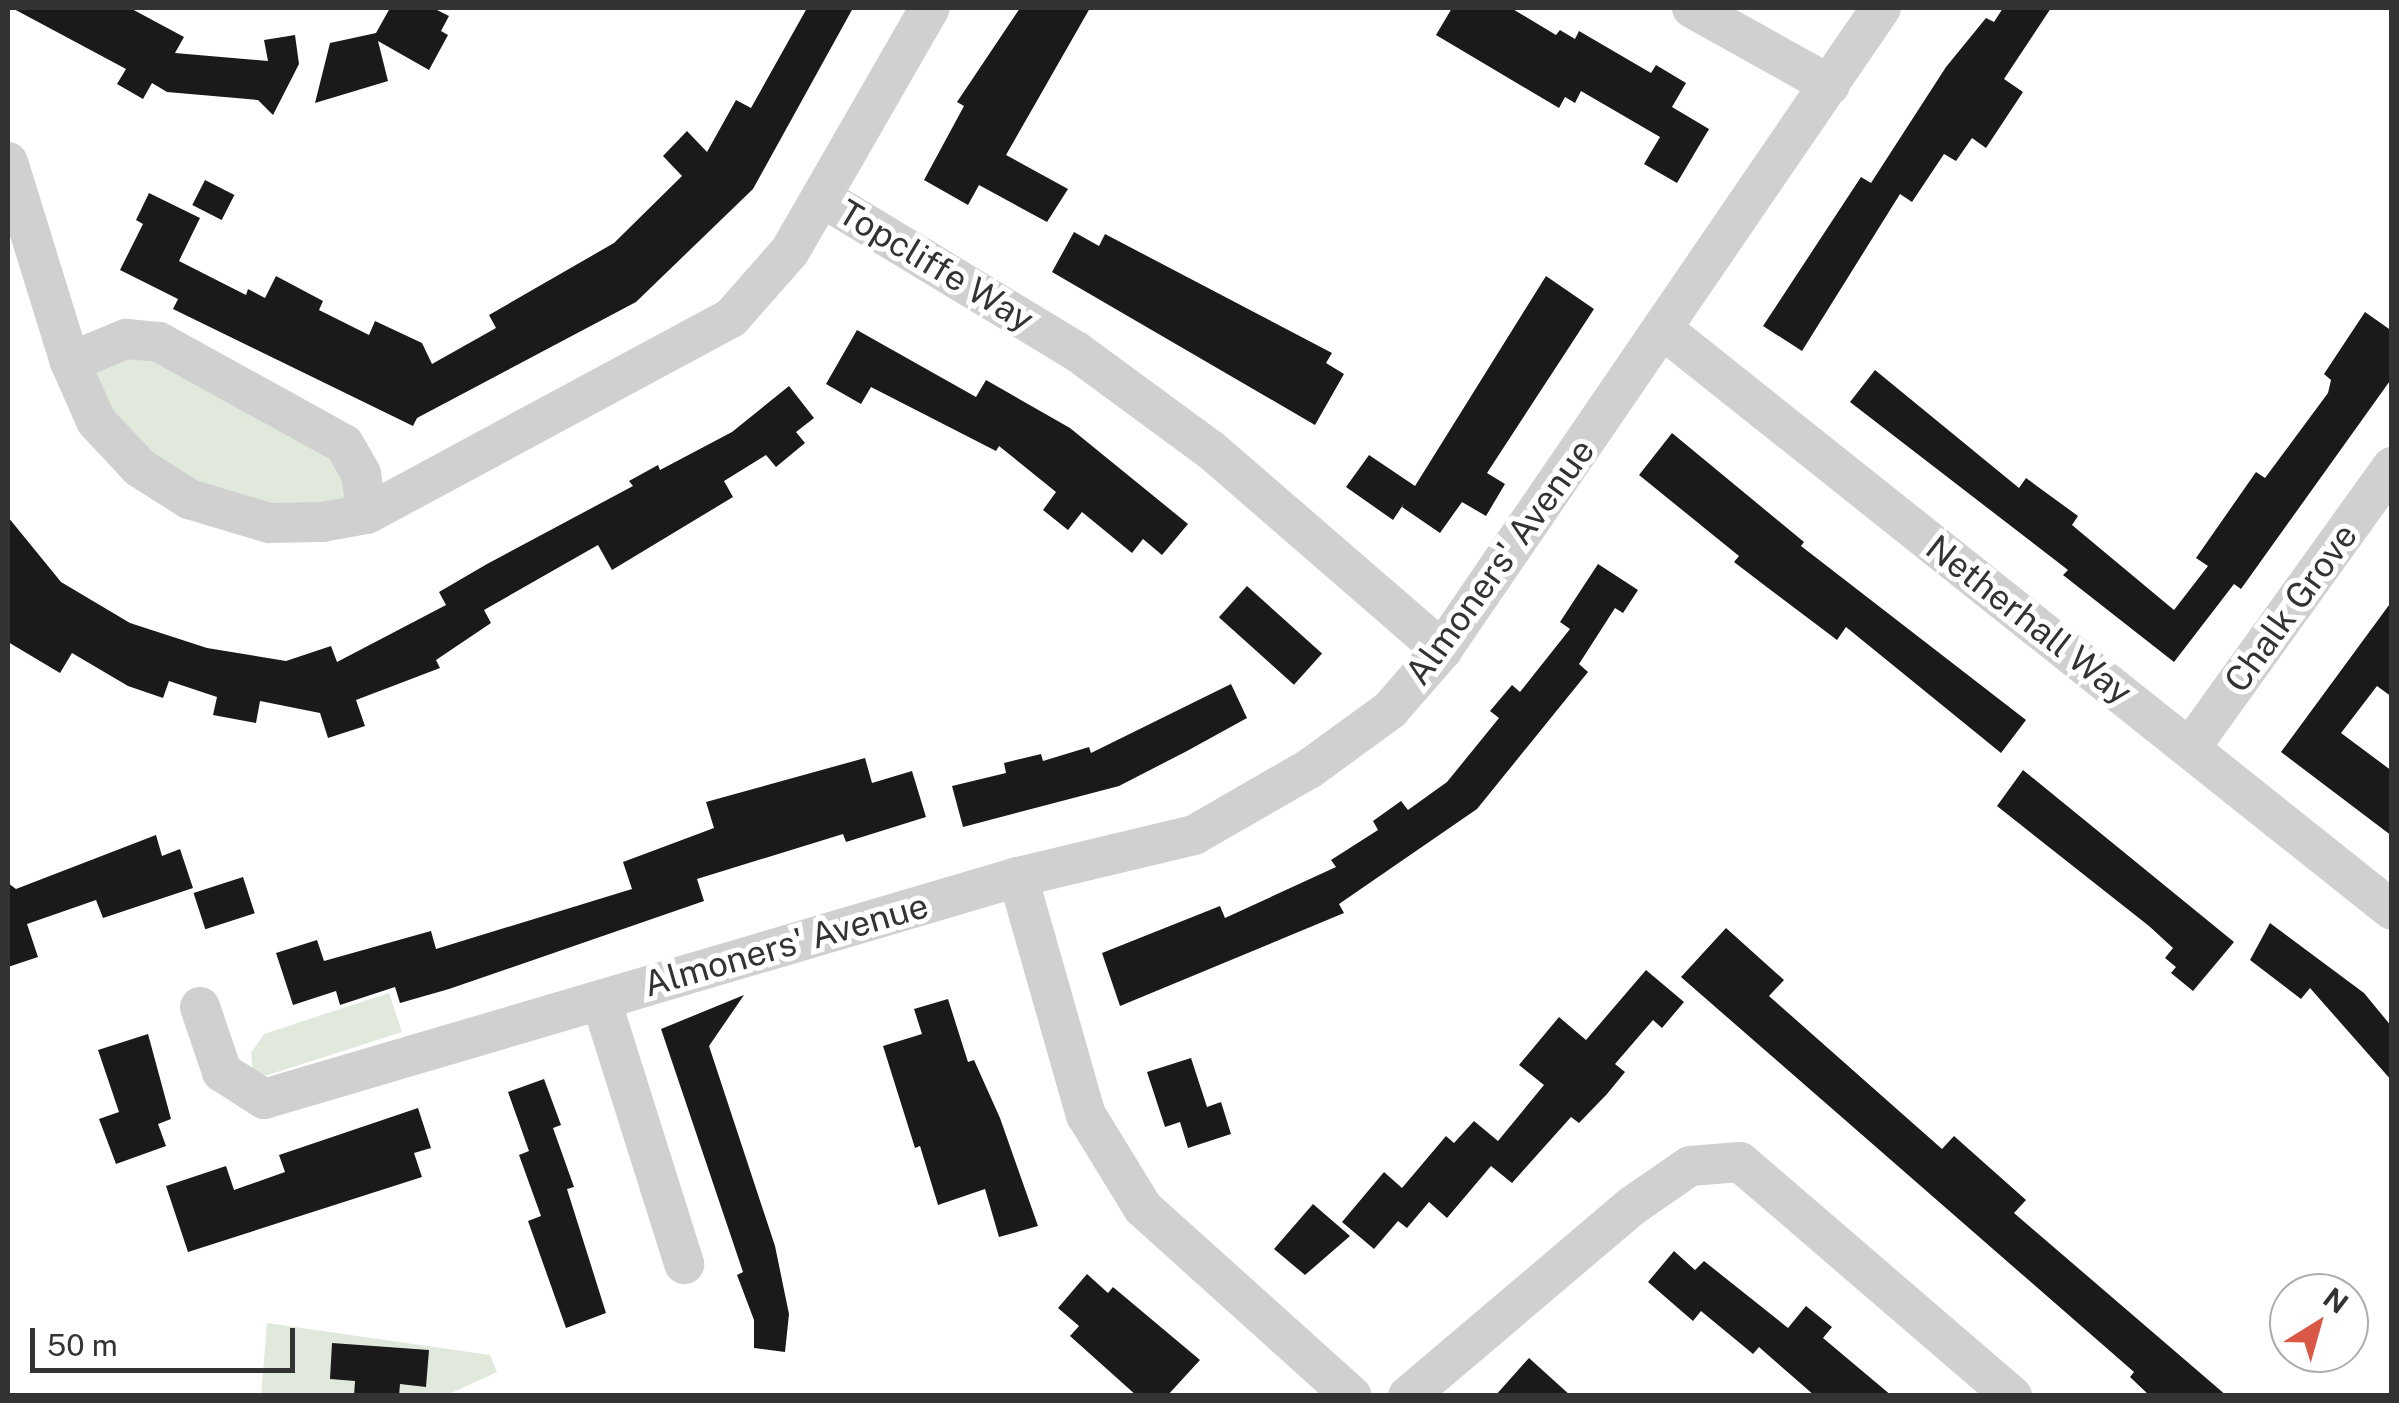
<!DOCTYPE html>
<style>
body{margin:0}
#map{position:relative;width:2399px;height:1403px;overflow:hidden;background:#fff;font-family:"Public Sans",sans-serif}
div>[style]{position:absolute}
.green>*{inset:0;background:#e1e9dd}
.building>*{inset:0;background:#1a1a1a;transform-origin:0 0}
.minor>*{height:40px;margin:-20px;padding:0 20px;transform-origin:20px;border-radius:20px;background:#d0d0d0}
span{translate:-50% -50%;white-space:nowrap;text-align:center;line-height:1.15;-webkit-text-stroke:10px #fff;paint-order:stroke}
.street-label{font-size:35px;color:#333}
.frame{position:absolute;inset:0;border:10px solid #333;pointer-events:none}
.north{position:absolute;left:2269px;top:1273px;width:100px;height:100px;box-sizing:border-box;background:#fff;border:2px solid #adadad;border-radius:50%;rotate:37deg;font-size:28px;font-weight:700;line-height:40px;text-align:center;color:#333}
.north::after{content:'';display:block;margin:auto;width:35px;height:45px;background:#d95946;clip-path:polygon(50% 0,100% 100%,50% 72%,0 100%)}
.scale{position:absolute;left:30px;top:1328px;width:265px;height:45px;box-sizing:border-box;border:5px solid #333;border-top:0;padding-left:12px;font-size:30px;line-height:35px;white-space:nowrap;color:#333;-webkit-text-stroke:8px #fff;paint-order:stroke}
</style>
<div id="map">
<div class="green">
<i style="clip-path:polygon(131px 349px,334px 451px,349px 490px,335px 515px,193px 493px,102px 416px,94px 376px,99px 366px)"></i>
<i style="clip-path:polygon(389px 993px,402px 1032px,265px 1076px,253px 1071px,251px 1053px,264px 1034px)"></i>
<i style="clip-path:polygon(267px 1323px,490px 1355px,497px 1372px,447px 1395px,261px 1396px)"></i>
</div>
<div class="building">
<i style="clip-path:polygon(12px 8px,130px 8px,184px 37px,175px 53px,268px 61px,264px 40px,295px 35px,299px 64px,273px 115px,258px 100px,167px 92px,152px 83px,143px 99px,117px 84px,126px 69px)"></i>
<i style="clip-path:polygon(390px 8px,433px 8px,449px 16px,441px 31px,448px 35px,429px 70px,378px 41px,388px 81px,315px 103px,330px 43px,376px 33px)"></i>
<i style="clip-path:polygon(807px 8px,853px 8px,753px 189px,636px 302px,417px 418px,413px 426px,173px 309px,178px 299px,120px 270px,143px 224px,136px 220px,149px 193px,200px 218px,179px 261px,246px 295px,248px 289px,265px 298px,276px 276px,323px 301px,319px 310px,369px 335px,375px 321px,422px 343px,432px 364px,496px 328px,489px 315px,614px 243px,682px 176px,663px 156px,687px 131px,707px 152px,736px 100px,751px 108px)"></i>
<i style="clip-path:polygon(1020px 8px,1090px 8px,1006px 155px,1068px 189px,1047px 222px,979px 185px,968px 205px,924px 180px,964px 106px,957px 102px)"></i>
<i style="clip-path:polygon(1452px 8px,1511px 8px,1556px 35px,1560px 30px,1575px 39px,1579px 31px,1651px 73px,1656px 65px,1686px 83px,1672px 107px,1709px 129px,1677px 183px,1644px 164px,1660px 137px,1581px 91px,1575px 103px,1565px 97px,1559px 108px,1436px 35px)"></i>
<i style="clip-path:polygon(2003px 8px,2051px 8px,2004px 79px,2023px 92px,1986px 148px,1972px 138px,1956px 161px,1944px 154px,1912px 202px,1900px 194px,1802px 351px,1763px 326px,1861px 177px,1871px 183px,1946px 67px,1986px 18px,1994px 22px)"></i>
<i style="left:205px;top:180px;width:33px;height:28px;rotate:27deg"></i>
<i style="clip-path:polygon(1074px 232px,1099px 246px,1105px 234px,1332px 353px,1326px 363px,1344px 374px,1315px 425px,1052px 272px)"></i>
<i style="clip-path:polygon(1546px 276px,1594px 309px,1487px 473px,1505px 484px,1486px 516px,1462px 502px,1440px 533px,1402px 507px,1405px 502px,1393px 520px,1346px 487px,1369px 455px,1415px 486px)"></i>
<i style="clip-path:polygon(2365px 312px,2392px 331px,2392px 378px,2241px 589px,2234px 584px,2174px 662px,2063px 575px,2068px 570px,1850px 402px,1875px 370px,2019px 488px,2026px 478px,2078px 516px,2072px 525px,2174px 610px,2208px 566px,2196px 558px,2256px 472px,2265px 478px,2328px 393px,2331px 380px,2324px 374px)"></i>
<i style="clip-path:polygon(857px 330px,976px 397px,986px 380px,1070px 428px,1188px 524px,1162px 555px,1143px 539px,1132px 553px,1082px 512px,1068px 530px,1043px 510px,1056px 492px,999px 446px,996px 451px,871px 387px,861px 404px,826px 384px)"></i>
<i style="clip-path:polygon(789px 386px,814px 418px,796px 432px,805px 443px,776px 467px,766px 455px,724px 481px,733px 497px,612px 570px,598px 545px,484px 610px,491px 623px,436px 660px,440px 668px,356px 700px,365px 726px,328px 738px,320px 713px,260px 701px,256px 723px,213px 715px,217px 697px,169px 681px,163px 698px,128px 686px,72px 653px,60px 673px,8px 642px,8px 517px,61px 582px,130px 623px,207px 648px,286px 661px,331px 646px,337px 662px,446px 605px,439px 592px,487px 564px,633px 486px,629px 481px,658px 465px,660px 470px,732px 432px)"></i>
<i style="clip-path:polygon(1672px 433px,1804px 542px,1801px 546px,2026px 720px,2001px 753px,1846px 627px,1837px 640px,1768px 588px,1734px 562px,1739px 556px,1639px 475px)"></i>
<i style="clip-path:polygon(1598px 564px,1638px 590px,1623px 613px,1615px 608px,1579px 664px,1588px 672px,1477px 809px,1339px 904px,1344px 913px,1120px 1006px,1102px 953px,1220px 906px,1225px 918px,1336px 867px,1331px 860px,1378px 830px,1373px 821px,1401px 801px,1408px 810px,1447px 782px,1499px 718px,1490px 711px,1512px 685px,1520px 692px,1570px 629px,1560px 622px)"></i>
<i style="left:1247px;top:586px;width:101px;height:42px;rotate:42deg"></i>
<i style="clip-path:polygon(2392px 601px,2392px 697px,2377px 686px,2341px 733px,2392px 771px,2392px 836px,2281px 752px)"></i>
<i style="clip-path:polygon(1231px 684px,1247px 718px,1187px 751px,1119px 786px,963px 827px,952px 786px,1006px 773px,1004px 763px,1041px 754px,1043px 761px,1089px 747px,1091px 753px)"></i>
<i style="clip-path:polygon(865px 758px,872px 783px,912px 771px,926px 817px,846px 842px,843px 834px,697px 879px,704px 901px,449px 989px,400px 1003px,395px 987px,340px 1005px,336px 991px,293px 1005px,276px 953px,317px 940px,324px 961px,431px 931px,436px 949px,632px 889px,623px 862px,714px 828px,706px 802px)"></i>
<i style="clip-path:polygon(2023px 770px,2234px 942px,2193px 991px,2171px 973px,2176px 967px,2165px 958px,2173px 948px,2149px 926px,1997px 806px)"></i>
<i style="clip-path:polygon(156px 835px,162px 856px,180px 849px,193px 888px,103px 918px,96px 900px,27px 924px,38px 957px,8px 967px,8px 883px,16px 889px)"></i>
<i style="left:243px;top:877px;width:38px;height:52px;rotate:72deg"></i>
<i style="clip-path:polygon(2270px 923px,2364px 993px,2392px 1027px,2392px 1081px,2310px 988px,2301px 999px,2250px 960px)"></i>
<i style="clip-path:polygon(1726px 928px,1784px 980px,1769px 996px,1942px 1149px,1954px 1136px,2026px 1200px,2014px 1213px,2227px 1396px,2150px 1396px,2130px 1377px,2134px 1372px,1681px 977px)"></i>
<i style="clip-path:polygon(1646px 970px,1684px 1002px,1662px 1028px,1653px 1020px,1615px 1064px,1625px 1072px,1607px 1094px,1579px 1123px,1571px 1117px,1512px 1183px,1491px 1166px,1447px 1218px,1429px 1202px,1407px 1228px,1398px 1221px,1374px 1249px,1342px 1222px,1384px 1172px,1402px 1188px,1446px 1136px,1454px 1143px,1474px 1121px,1498px 1141px,1544px 1085px,1519px 1065px,1559px 1017px,1586px 1040px)"></i>
<i style="clip-path:polygon(744px 995px,709px 1046px,775px 1246px,789px 1314px,785px 1352px,754px 1348px,754px 1320px,737px 1275px,743px 1272px,661px 1029px)"></i>
<i style="clip-path:polygon(948px 999px,968px 1062px,974px 1060px,1000px 1118px,1038px 1226px,999px 1237px,985px 1189px,938px 1205px,920px 1146px,915px 1148px,883px 1046px,922px 1034px,914px 1009px)"></i>
<i style="clip-path:polygon(148px 1034px,171px 1119px,158px 1124px,166px 1146px,116px 1164px,99px 1119px,119px 1112px,98px 1050px)"></i>
<i style="clip-path:polygon(1191px 1058px,1207px 1107px,1221px 1102px,1231px 1134px,1188px 1148px,1180px 1122px,1165px 1127px,1147px 1072px)"></i>
<i style="clip-path:polygon(544px 1079px,561px 1125px,553px 1128px,574px 1187px,567px 1189px,606px 1313px,566px 1328px,528px 1221px,541px 1216px,519px 1155px,529px 1151px,508px 1092px)"></i>
<i style="clip-path:polygon(418px 1108px,431px 1148px,414px 1153px,422px 1177px,188px 1252px,166px 1186px,226px 1166px,234px 1190px,285px 1172px,279px 1155px)"></i>
<i style="clip-path:polygon(1313px 1204px,1350px 1236px,1305px 1275px,1274px 1249px)"></i>
<i style="clip-path:polygon(1674px 1251px,1695px 1270px,1704px 1261px,1788px 1328px,1806px 1306px,1832px 1327px,1823px 1338px,1892px 1396px,1815px 1396px,1759px 1347px,1753px 1354px,1701px 1311px,1693px 1321px,1648px 1282px)"></i>
<i style="clip-path:polygon(1087px 1274px,1108px 1293px,1113px 1287px,1200px 1360px,1167px 1396px,1137px 1396px,1070px 1336px,1079px 1326px,1058px 1308px)"></i>
<i style="clip-path:polygon(332px 1343px,429px 1350px,426px 1387px,400px 1384px,399px 1396px,354px 1396px,355px 1381px,330px 1379px)"></i>
<i style="clip-path:polygon(1529px 1358px,1571px 1396px,1495px 1396px)"></i>
</div>
<div class="minor">
<i style="left:1692px;top:8px;width:158px;rotate:29.2deg"></i>
<i style="left:8px;top:162px;width:209px;rotate:72.8deg"></i>
<i style="left:70px;top:362px;width:64px;rotate:66.2deg"></i>
<i style="left:96px;top:421px;width:64px;rotate:46.9deg"></i>
<i style="left:140px;top:468px;width:58px;rotate:32.3deg"></i>
<i style="left:189px;top:499px;width:84px;rotate:16.7deg"></i>
<i style="left:269px;top:523px;width:53px;rotate:-1.1deg"></i>
<i style="left:322px;top:522px;width:46px;rotate:-10.1deg"></i>
<i style="left:367px;top:514px;width:413px;rotate:-28.3deg"></i>
<i style="left:731px;top:318px;width:89px;rotate:-48.6deg"></i>
<i style="left:790px;top:251px;width:280px;rotate:-60.1deg"></i>
<i style="left:823px;top:198px;width:296px;rotate:31.2deg"></i>
<i style="left:1076px;top:351px;width:167px;rotate:36.3deg"></i>
<i style="left:1211px;top:450px;width:306px;rotate:40.9deg"></i>
<i style="left:1665px;top:331px;width:929px;rotate:38.53deg"></i>
<i style="left:70px;top:362px;width:61px;rotate:-22.3deg"></i>
<i style="left:126px;top:339px;width:33px;rotate:5deg"></i>
<i style="left:159px;top:342px;width:211px;rotate:28.9deg"></i>
<i style="left:344px;top:444px;width:34px;rotate:60deg"></i>
<i style="left:361px;top:474px;width:40px;rotate:81.5deg"></i>
<i style="left:2190px;top:748px;width:346px;rotate:-54.3deg"></i>
<i style="left:1018px;top:877px;width:248px;rotate:74.1deg"></i>
<i style="left:1086px;top:1115px;width:109px;rotate:58.5deg"></i>
<i style="left:1143px;top:1208px;width:281px;rotate:42deg"></i>
<i style="left:601px;top:1000px;width:277px;rotate:72.5deg"></i>
<i style="left:200px;top:1007px;width:69px;rotate:71.3deg"></i>
<i style="left:222px;top:1072px;width:50px;rotate:32.7deg"></i>
<i style="left:264px;top:1099px;width:786px;rotate:-16.41deg"></i>
<i style="left:1018px;top:877px;width:181px;rotate:-13.4deg"></i>
<i style="left:1194px;top:835px;width:133px;rotate:-29.9deg"></i>
<i style="left:1309px;top:769px;width:100px;rotate:-36.1deg"></i>
<i style="left:1390px;top:710px;width:79px;rotate:-49.1deg"></i>
<i style="left:1442px;top:650px;width:778px;rotate:-55.64deg"></i>
<i style="left:1408px;top:1396px;width:294px;rotate:-40.3deg"></i>
<i style="left:1632px;top:1206px;width:70px;rotate:-34.6deg"></i>
<i style="left:1690px;top:1166px;width:50px;rotate:-4.6deg"></i>
<i style="left:1740px;top:1162px;width:359px;rotate:40.7deg"></i>
</div>
<div class="street-label">
<span style="left:936px;top:266px;rotate:31deg">Topcliffe Way</span>
<span style="left:1500px;top:562px;rotate:-54deg">Almoners' Avenue</span>
<span style="left:2291px;top:608px;rotate:-54deg">Chalk Grove</span>
<span style="left:2029px;top:620px;rotate:38deg">Netherhall Way</span>
<span style="left:786px;top:945px;rotate:-16deg">Almoners' Avenue</span>
</div>
<div class="frame"></div>
<div class="north">N</div>
<div class="scale">50 m</div>
</div>
